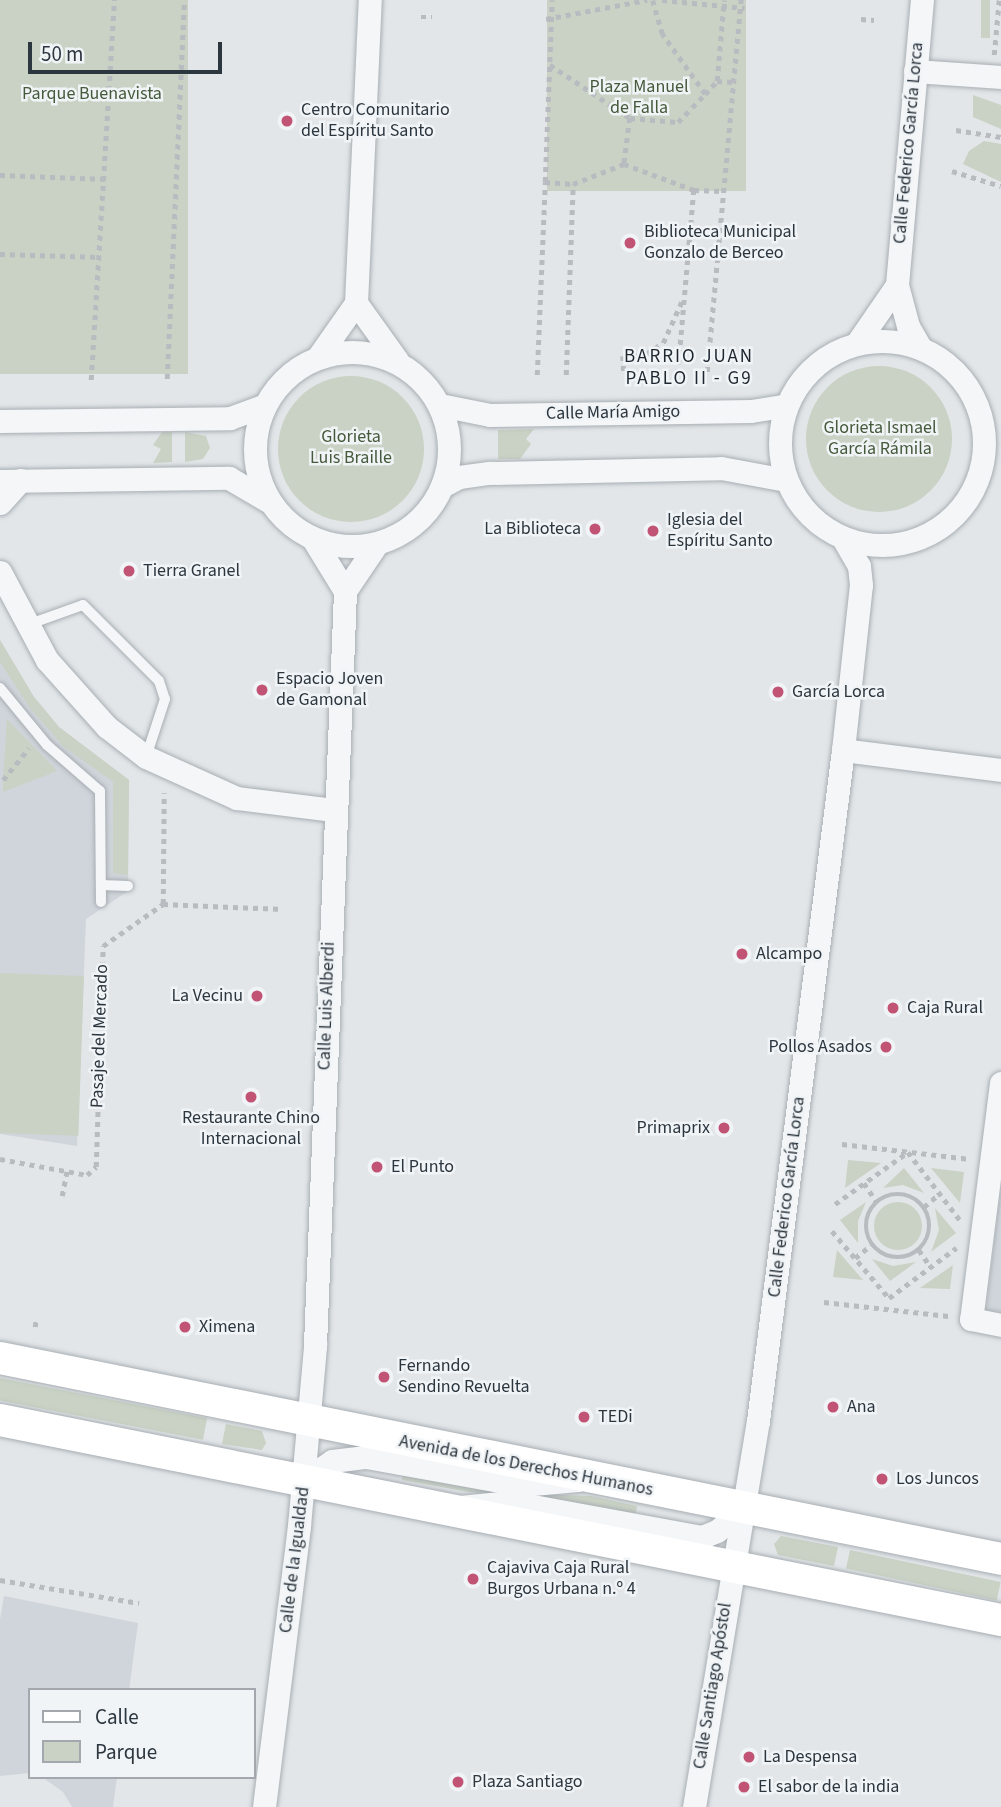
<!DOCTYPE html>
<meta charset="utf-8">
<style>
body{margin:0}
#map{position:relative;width:1001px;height:1807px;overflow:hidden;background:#e2e6e9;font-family:"Source Sans 3",sans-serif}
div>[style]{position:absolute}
.built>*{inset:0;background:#d0d5db}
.green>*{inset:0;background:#c9d2c4;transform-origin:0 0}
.round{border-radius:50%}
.path>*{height:4.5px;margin-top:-2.25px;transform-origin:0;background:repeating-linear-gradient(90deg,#b8bcc0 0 5px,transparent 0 10px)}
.path>.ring{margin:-2.25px;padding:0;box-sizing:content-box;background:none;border:4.5px solid #b8bcc0;border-radius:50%}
.roads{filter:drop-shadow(0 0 2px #a8aeb3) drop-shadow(0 0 2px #a8aeb3)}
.lane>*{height:10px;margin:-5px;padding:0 5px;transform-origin:5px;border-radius:5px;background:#f4f6f8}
.street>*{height:23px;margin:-11.5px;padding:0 11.5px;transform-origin:11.5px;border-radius:11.5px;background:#f4f6f8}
.street>.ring{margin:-11.5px;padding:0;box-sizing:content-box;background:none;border:23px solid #f4f6f8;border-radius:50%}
.secondary>*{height:32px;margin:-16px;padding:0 16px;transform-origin:16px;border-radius:16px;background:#fff}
.dots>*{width:19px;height:19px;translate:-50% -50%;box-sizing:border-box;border:4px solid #f1f4f6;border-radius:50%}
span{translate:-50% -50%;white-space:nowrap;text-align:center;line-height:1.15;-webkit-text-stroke:5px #f1f4f6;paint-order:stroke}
.park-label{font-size:18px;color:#45593b}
.poi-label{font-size:18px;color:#2c363f}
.left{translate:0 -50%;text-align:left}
.right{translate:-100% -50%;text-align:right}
.street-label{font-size:18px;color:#2c363f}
.neighbourhood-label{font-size:19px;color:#1e2730;letter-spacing:2px}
.legend{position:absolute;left:28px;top:1688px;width:228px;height:91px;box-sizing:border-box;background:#f1f4f6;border:2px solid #a2a8ad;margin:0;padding:9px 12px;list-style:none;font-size:21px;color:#2c363f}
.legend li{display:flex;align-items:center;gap:14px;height:35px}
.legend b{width:35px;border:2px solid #a2a8ad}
.scale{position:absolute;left:28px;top:42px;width:194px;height:32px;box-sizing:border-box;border:4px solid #2c363f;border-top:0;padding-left:9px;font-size:21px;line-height:24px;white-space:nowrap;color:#2c363f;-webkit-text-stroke:5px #f1f4f6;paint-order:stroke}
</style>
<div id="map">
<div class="built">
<i style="clip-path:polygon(0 640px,34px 697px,59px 727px,129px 780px,128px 891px,86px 919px,77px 1146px,0 1134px)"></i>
<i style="clip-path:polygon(1001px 1187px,1001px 1313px,986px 1310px)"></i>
<i style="clip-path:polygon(4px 1596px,138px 1623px,129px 1690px,30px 1690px,30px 1773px,0 1776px,0 1619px)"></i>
<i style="clip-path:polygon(42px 1777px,117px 1777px,113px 1807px,72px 1807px,63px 1792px)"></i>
</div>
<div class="green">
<i style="left:0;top:0;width:188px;height:374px"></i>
<i style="left:547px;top:0;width:199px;height:191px"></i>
<i style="left:981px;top:0;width:9px;height:38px"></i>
<i style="clip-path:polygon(973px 95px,1001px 105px,1001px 129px,973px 117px)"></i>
<i style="clip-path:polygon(984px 141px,1001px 144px,1001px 182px,963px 164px,969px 151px)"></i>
<i class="round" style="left:806px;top:366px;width:146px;height:146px"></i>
<i class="round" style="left:278px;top:376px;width:146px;height:146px"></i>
<i style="clip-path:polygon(534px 429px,526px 439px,531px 444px,520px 459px,498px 459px,498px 430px)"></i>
<i style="clip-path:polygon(162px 432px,172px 432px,172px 462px,153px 463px,161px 449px,153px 445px)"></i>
<i style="clip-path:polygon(185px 432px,206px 436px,210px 448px,203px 459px,185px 462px)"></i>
<i style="clip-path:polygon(0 640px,34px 697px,59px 727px,129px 780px,128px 875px,113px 873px,113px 782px,63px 746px,30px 708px,0 662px)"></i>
<i style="clip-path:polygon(7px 719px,57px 771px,3px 792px,3px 780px)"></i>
<i style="left:0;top:973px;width:84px;height:160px;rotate:2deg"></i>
<i style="clip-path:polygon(848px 1160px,881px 1163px,845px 1188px)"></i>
<i style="clip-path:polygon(904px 1168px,924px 1193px,903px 1185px,883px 1188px)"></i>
<i style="clip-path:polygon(931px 1168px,964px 1172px,960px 1203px)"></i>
<i style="clip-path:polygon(866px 1202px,858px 1221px,858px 1243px,840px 1220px)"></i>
<i class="round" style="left:874px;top:1202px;width:48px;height:48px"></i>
<i style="clip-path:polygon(935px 1208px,956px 1233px,931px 1252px,939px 1230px)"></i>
<i style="clip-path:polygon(837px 1250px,863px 1280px,833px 1277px)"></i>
<i style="clip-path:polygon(872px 1259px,893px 1266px,916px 1262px,890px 1281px)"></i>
<i style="clip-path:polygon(953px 1264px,950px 1289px,920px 1288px,953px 1265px)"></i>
<i style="left:0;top:1378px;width:211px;height:22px;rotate:11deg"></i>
<i style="clip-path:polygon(226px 1424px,262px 1431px,266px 1443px,262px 1450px,222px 1444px)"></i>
<i style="clip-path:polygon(403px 1472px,534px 1494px,591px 1496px,637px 1506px,635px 1517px,506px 1493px,469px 1492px,402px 1480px)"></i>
<i style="clip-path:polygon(781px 1536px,838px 1547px,834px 1566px,778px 1555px,774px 1544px)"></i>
<i style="left:850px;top:1550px;width:154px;height:19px;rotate:12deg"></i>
</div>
<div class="path">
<i style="left:662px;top:0;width:83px;rotate:5.5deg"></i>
<i style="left:421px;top:17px;width:11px"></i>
<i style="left:546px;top:19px;width:103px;rotate:-10.7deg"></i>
<i style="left:861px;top:19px;width:13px;rotate:4deg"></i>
<i style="left:994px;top:55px;width:55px;rotate:-84.8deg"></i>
<i style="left:550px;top:65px;width:96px;rotate:33.5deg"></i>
<i style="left:630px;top:118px;width:46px;rotate:97.4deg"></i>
<i style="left:717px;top:81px;width:81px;rotate:-85.1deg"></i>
<i style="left:705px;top:94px;width:18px;rotate:-47deg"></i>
<i style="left:717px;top:81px;width:16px;rotate:4deg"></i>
<i style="left:630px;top:118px;width:48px;rotate:4.8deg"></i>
<i style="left:678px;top:122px;width:39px;rotate:-46deg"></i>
<i style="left:705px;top:94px;width:74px;rotate:-125.6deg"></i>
<i style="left:662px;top:34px;width:35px;rotate:-106deg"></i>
<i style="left:956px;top:130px;width:46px;rotate:8.8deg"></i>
<i style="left:952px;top:171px;width:51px;rotate:17deg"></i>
<i style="left:0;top:175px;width:105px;rotate:2.2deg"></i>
<i style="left:545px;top:182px;width:182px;rotate:-87.8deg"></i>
<i style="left:694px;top:190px;width:29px;rotate:2deg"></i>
<i style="left:0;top:254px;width:101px;rotate:1.7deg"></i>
<i style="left:623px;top:356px;width:17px;rotate:87deg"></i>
<i style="left:623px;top:358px;width:23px;rotate:-10deg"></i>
<i style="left:646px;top:354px;width:20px;rotate:-33deg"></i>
<i style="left:663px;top:343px;width:46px;rotate:-65.7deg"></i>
<i style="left:707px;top:372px;width:374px;rotate:-84.8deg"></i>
<i style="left:537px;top:375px;width:193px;rotate:-87.6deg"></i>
<i style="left:545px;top:182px;width:28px;rotate:4deg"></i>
<i style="left:566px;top:375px;width:191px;rotate:-87.9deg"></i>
<i style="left:573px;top:184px;width:55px;rotate:-21.4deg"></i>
<i style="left:624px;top:164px;width:75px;rotate:20.4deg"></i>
<i style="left:694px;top:190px;width:183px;rotate:95deg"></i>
<i style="left:167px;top:379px;width:379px;rotate:-87.4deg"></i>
<i style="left:91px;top:380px;width:381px;rotate:-86.5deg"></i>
<i style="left:3px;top:780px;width:41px;rotate:-50.9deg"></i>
<i style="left:163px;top:904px;width:120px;rotate:2.4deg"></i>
<i style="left:842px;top:1144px;width:129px;rotate:6.7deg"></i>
<i style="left:0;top:1159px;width:88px;rotate:10.4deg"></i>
<i style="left:87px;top:1175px;width:12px;rotate:-42deg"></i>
<i style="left:96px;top:1167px;width:221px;rotate:-88.2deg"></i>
<i style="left:103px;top:946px;width:73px;rotate:-35deg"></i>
<i style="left:163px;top:904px;width:111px;rotate:-89.5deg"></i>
<i style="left:864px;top:1183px;width:23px;rotate:56deg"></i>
<i class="ring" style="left:866px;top:1194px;width:59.5px;height:59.5px"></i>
<i style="left:62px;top:1196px;width:25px;rotate:-79deg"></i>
<i style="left:835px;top:1204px;width:90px;rotate:-35.5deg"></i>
<i style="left:908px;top:1152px;width:86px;rotate:52.6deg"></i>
<i style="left:924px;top:1207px;width:20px;rotate:-41deg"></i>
<i style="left:832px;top:1231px;width:88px;rotate:49.6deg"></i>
<i style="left:889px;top:1298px;width:84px;rotate:-36.7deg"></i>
<i style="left:919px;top:1250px;width:19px;rotate:55deg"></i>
<i style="left:855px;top:1258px;width:22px;rotate:-39deg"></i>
<i style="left:824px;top:1302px;width:125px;rotate:6.4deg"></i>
<i style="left:35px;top:1327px;width:8px;rotate:-83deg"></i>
<i style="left:0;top:1580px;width:141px;rotate:9.4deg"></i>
</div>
<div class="roads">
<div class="lane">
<i style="left:27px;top:625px;width:59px;rotate:-19.7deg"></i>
<i style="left:83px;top:605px;width:107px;rotate:45deg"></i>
<i style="left:159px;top:681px;width:19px;rotate:72deg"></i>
<i style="left:165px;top:699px;width:61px;rotate:108.1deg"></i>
<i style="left:0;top:688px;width:74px;rotate:50.5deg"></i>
<i style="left:47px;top:745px;width:70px;rotate:41deg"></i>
<i style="left:100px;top:791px;width:111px;rotate:89.5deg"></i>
<i style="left:101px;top:885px;width:27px;rotate:2deg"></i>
</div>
<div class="street">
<i style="left:915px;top:71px;width:86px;rotate:4deg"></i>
<i style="left:356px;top:303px;width:70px;rotate:54.3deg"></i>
<i class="ring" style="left:780px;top:341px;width:181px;height:181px"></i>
<i style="left:857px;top:343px;width:70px;rotate:-55.4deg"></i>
<i style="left:920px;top:347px;width:24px;rotate:-120deg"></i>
<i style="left:908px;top:326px;width:42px;rotate:-105deg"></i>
<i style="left:897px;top:285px;width:286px;rotate:-85deg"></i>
<i class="ring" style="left:255px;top:352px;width:171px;height:171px"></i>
<i style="left:318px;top:357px;width:66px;rotate:-54.9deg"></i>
<i style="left:356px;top:303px;width:303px;rotate:-87.4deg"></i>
<i style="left:440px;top:405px;width:51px;rotate:11.3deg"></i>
<i style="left:490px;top:415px;width:261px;rotate:-0.9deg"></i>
<i style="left:751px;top:411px;width:36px;rotate:-9deg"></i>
<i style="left:0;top:421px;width:230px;rotate:-0.7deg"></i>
<i style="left:230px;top:418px;width:37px;rotate:-20deg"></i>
<i style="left:0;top:481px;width:229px;rotate:-0.8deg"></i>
<i style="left:229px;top:478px;width:48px;rotate:30.3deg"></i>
<i style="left:442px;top:486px;width:19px;rotate:-28deg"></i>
<i style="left:459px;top:477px;width:30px;rotate:-8deg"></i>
<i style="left:489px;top:473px;width:232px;rotate:-1.2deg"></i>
<i style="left:721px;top:468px;width:66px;rotate:10.5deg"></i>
<i style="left:0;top:503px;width:31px;rotate:-48deg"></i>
<i style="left:313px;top:539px;width:61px;rotate:58.4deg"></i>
<i style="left:0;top:572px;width:100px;rotate:61.9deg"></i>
<i style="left:47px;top:660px;width:90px;rotate:48.2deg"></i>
<i style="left:107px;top:727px;width:49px;rotate:37.6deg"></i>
<i style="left:146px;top:757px;width:100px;rotate:24.3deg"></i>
<i style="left:237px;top:798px;width:98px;rotate:7.1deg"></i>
<i style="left:843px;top:750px;width:159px;rotate:7.2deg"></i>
<i style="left:1001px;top:1083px;width:238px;rotate:97.2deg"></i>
<i style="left:971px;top:1319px;width:31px;rotate:11deg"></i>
<i style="left:304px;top:1480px;width:34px;rotate:-34deg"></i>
<i style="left:332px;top:1461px;width:34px;rotate:-7deg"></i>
<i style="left:366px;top:1457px;width:158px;rotate:10.2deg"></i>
<i style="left:521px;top:1485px;width:57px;rotate:-5deg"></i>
<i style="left:460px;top:1507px;width:51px;rotate:-5.6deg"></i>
<i style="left:511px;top:1502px;width:194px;rotate:10.4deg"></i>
<i style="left:702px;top:1537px;width:16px;rotate:-22deg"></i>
<i style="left:717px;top:1531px;width:35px;rotate:-40deg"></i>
<i style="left:264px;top:1807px;width:283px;rotate:-82.9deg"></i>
<i style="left:299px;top:1526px;width:182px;rotate:-84.9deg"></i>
<i style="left:315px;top:1345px;width:755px;rotate:-87.72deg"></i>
<i style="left:345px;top:591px;width:55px;rotate:-56deg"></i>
<i style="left:694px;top:1807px;width:391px;rotate:-80.6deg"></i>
<i style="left:758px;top:1421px;width:676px;rotate:-82.78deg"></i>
<i style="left:843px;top:750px;width:166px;rotate:-83.8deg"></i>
<i style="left:861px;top:585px;width:19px;rotate:-96deg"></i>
<i style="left:859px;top:566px;width:32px;rotate:-120deg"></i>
</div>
<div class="secondary">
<i style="left:0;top:1358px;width:1021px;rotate:11.35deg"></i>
<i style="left:0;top:1420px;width:1021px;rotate:11.3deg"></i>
</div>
</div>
<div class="dots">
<i style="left:287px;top:121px;background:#c15474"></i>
<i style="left:630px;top:243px;background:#c15474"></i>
<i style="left:595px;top:529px;background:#c15474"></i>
<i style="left:653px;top:531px;background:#c15474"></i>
<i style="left:129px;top:571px;background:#c15474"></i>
<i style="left:262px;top:690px;background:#c15474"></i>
<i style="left:778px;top:692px;background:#c15474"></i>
<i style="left:742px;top:954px;background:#c15474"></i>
<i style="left:257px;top:996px;background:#c15474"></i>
<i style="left:893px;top:1008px;background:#c15474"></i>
<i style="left:886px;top:1047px;background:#c15474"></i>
<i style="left:251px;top:1097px;background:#c15474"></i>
<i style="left:724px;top:1128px;background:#c15474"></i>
<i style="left:377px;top:1167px;background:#c15474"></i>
<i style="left:185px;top:1327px;background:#c15474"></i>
<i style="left:384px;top:1377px;background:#c15474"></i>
<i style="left:833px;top:1407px;background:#c15474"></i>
<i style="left:584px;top:1417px;background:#c15474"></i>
<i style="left:882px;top:1479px;background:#c15474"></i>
<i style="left:473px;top:1579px;background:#c15474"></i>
<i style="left:749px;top:1757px;background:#c15474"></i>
<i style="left:458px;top:1782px;background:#c15474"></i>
<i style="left:744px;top:1787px;background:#c15474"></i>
</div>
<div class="park-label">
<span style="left:639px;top:98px">Plaza Manuel<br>de Falla</span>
<span style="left:92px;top:94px">Parque Buenavista</span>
<span style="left:880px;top:439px">Glorieta Ismael<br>García Rámila</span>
<span style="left:351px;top:448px">Glorieta<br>Luis Braille</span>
</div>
<div class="poi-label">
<span class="left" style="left:301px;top:121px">Centro Comunitario<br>del Espíritu Santo</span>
<span class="left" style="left:644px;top:243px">Biblioteca Municipal<br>Gonzalo de Berceo</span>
<span class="left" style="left:667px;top:531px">Iglesia del<br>Espíritu Santo</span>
<span class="right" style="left:581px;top:529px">La Biblioteca</span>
<span class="left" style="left:143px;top:571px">Tierra Granel</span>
<span class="left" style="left:276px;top:690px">Espacio Joven<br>de Gamonal</span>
<span class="left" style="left:792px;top:692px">García Lorca</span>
<span class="left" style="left:756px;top:954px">Alcampo</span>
<span class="right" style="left:243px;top:996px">La Vecinu</span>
<span class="left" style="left:907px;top:1008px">Caja Rural</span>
<span class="right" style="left:872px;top:1047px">Pollos Asados</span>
<span style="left:251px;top:1129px">Restaurante Chino<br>Internacional</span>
<span class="right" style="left:710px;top:1128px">Primaprix</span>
<span class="left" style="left:391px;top:1167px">El Punto</span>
<span class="left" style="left:199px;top:1327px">Ximena</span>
<span class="left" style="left:398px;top:1377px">Fernando<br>Sendino Revuelta</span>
<span class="left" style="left:847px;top:1407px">Ana</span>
<span class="left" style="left:598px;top:1417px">TEDi</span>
<span class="left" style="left:896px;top:1479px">Los Juncos</span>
<span class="left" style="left:487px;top:1579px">Cajaviva Caja Rural<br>Burgos Urbana n.º 4</span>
<span class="left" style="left:763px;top:1757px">La Despensa</span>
<span class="left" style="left:472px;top:1782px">Plaza Santiago</span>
<span class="left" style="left:758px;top:1787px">El sabor de la india</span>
</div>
<div class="street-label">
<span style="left:909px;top:143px;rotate:-85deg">Calle Federico García Lorca</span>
<span style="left:613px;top:413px;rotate:-1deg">Calle María Amigo</span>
<span style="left:327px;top:1006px;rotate:-88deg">Calle Luis Alberdi</span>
<span style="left:100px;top:1036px;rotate:-88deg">Pasaje del Mercado</span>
<span style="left:787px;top:1197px;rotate:-83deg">Calle Federico García Lorca</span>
<span style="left:526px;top:1466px;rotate:11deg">Avenida de los Derechos Humanos</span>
<span style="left:295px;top:1560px;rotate:-83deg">Calle de la Igualdad</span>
<span style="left:713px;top:1686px;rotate:-81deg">Calle Santiago Apóstol</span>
</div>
<div class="neighbourhood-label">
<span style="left:689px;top:368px">BARRIO JUAN<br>PABLO II - G9</span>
</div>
<ul class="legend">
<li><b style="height:9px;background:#fff"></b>Calle</li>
<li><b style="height:19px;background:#c9d2c4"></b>Parque</li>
</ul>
<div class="scale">50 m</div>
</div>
